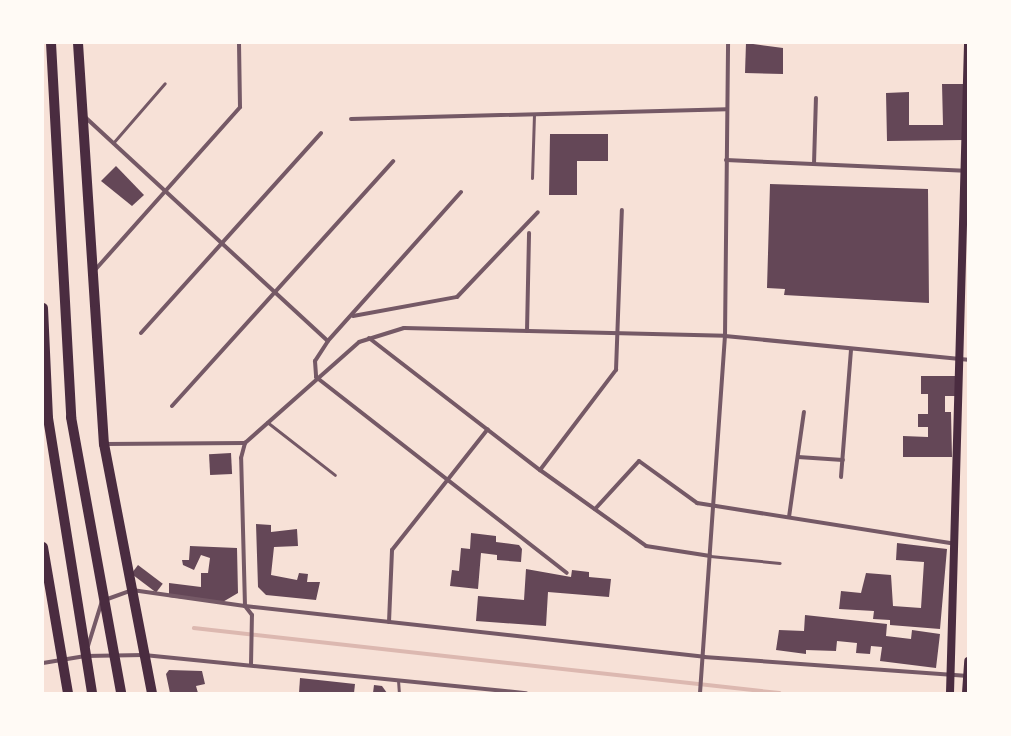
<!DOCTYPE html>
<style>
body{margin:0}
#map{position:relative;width:1011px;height:736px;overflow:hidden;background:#f7e1d7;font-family:Bitter,serif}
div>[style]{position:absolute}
.stream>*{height:3.5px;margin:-1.75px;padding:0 1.75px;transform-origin:1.75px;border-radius:1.75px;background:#dcb8b0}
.building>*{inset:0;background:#644757;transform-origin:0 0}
.service>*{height:3px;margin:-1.5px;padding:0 1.5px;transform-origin:1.5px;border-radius:1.5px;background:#755966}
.minor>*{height:4px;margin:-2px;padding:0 2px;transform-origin:2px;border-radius:2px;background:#755966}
.secondary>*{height:8px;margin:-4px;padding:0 4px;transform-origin:4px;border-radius:4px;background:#4a2c40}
.primary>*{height:10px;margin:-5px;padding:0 5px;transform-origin:5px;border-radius:5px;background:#4a2c40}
span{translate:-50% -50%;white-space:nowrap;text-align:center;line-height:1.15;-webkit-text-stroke:3px #fffaf5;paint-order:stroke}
.frame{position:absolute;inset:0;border:44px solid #fffaf5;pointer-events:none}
</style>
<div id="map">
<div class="stream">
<i style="left:194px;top:628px;width:589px;rotate:6.34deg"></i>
</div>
<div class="building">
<i style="clip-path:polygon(746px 43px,783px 48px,783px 74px,745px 73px)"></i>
<i style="clip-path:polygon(942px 84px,963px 84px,964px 140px,887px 141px,886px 93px,909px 92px,909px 125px,943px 125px)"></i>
<i style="clip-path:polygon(550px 134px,608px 134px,608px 161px,577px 161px,577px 195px,549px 195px)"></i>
<i style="clip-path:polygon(116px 166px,144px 195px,132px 206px,101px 181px)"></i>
<i style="clip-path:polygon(770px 184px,928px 189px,929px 303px,784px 295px,785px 289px,767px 288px)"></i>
<i style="clip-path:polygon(921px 376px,955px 376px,955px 396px,945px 396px,945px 412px,951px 412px,952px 457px,903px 457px,903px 436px,928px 437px,928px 427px,918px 427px,918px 414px,928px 414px,928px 394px,921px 394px)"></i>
<i style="left:231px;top:453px;width:21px;height:22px;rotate:87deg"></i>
<i style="clip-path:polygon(256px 524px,271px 525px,271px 532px,297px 529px,298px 546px,274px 547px,271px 575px,297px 580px,299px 573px,308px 574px,307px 582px,320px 582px,316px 600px,266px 595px,258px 587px)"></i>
<i style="clip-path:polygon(471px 533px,496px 536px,496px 542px,519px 545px,522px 549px,521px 562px,497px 560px,497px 555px,481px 553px,478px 589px,450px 586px,452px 570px,459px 571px,461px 548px,470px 549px)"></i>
<i style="clip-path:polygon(897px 543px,947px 549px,940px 629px,890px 625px,890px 620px,873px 619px,874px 611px,839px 609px,841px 591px,861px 593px,866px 573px,891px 575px,893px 606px,921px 608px,924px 562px,896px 560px)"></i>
<i style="clip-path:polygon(190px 546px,237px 548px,238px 593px,221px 603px,169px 597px,169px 583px,201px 587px,201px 573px,208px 573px,210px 558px,201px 555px,194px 570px,183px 565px,182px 560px,189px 560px)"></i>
<i style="left:138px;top:565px;width:31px;height:11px;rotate:37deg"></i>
<i style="clip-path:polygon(526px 569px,571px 577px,572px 570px,589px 572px,589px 577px,611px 579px,609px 597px,548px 592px,546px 626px,476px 621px,478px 596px,524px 600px)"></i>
<i style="clip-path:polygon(805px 615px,887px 624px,886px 636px,911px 639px,912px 630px,940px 634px,936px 668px,880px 661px,882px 647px,871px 646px,870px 654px,856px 653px,857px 643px,837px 641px,836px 651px,806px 650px,806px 654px,776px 650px,779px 630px,804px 631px)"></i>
<i style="clip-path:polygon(169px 670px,202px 671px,205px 684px,196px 686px,198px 693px,170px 693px,166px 674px)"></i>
<i style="clip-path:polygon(300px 678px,355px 684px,354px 693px,299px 693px)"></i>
<i style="clip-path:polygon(374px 685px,382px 686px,387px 693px,373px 693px)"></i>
</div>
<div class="service">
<i style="left:113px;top:143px;width:79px;rotate:-49.1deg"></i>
<i style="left:532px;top:178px;width:64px;rotate:-88.2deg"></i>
<i style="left:267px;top:422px;width:86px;rotate:37.9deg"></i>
<i style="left:710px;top:556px;width:70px;rotate:5.7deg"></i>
<i style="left:398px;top:680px;width:13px;rotate:86deg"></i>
</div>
<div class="minor">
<i style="left:85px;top:117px;width:330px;rotate:42.7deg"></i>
<i style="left:351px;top:119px;width:376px;rotate:-1.5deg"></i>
<i style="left:726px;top:160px;width:239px;rotate:2.6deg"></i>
<i style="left:814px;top:164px;width:66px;rotate:-88.3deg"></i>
<i style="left:461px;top:192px;width:200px;rotate:131.8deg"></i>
<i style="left:328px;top:341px;width:24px;rotate:123deg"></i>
<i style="left:315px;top:361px;width:16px;rotate:86deg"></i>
<i style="left:316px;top:377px;width:318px;rotate:38deg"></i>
<i style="left:95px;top:270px;width:218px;rotate:-48.3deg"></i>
<i style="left:240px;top:107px;width:64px;rotate:-90.9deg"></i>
<i style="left:353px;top:316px;width:106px;rotate:-10.4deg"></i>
<i style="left:457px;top:297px;width:117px;rotate:-46.4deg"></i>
<i style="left:527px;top:331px;width:98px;rotate:-88.8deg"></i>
<i style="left:141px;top:333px;width:269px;rotate:-48deg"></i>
<i style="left:369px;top:338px;width:216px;rotate:37.7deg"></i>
<i style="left:540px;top:470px;width:130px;rotate:35.6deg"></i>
<i style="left:646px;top:546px;width:65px;rotate:8.9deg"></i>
<i style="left:172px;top:406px;width:330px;rotate:-47.9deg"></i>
<i style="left:105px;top:444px;width:140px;rotate:-0.4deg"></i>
<i style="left:798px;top:457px;width:45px;rotate:3.8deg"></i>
<i style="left:540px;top:470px;width:126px;rotate:-52.8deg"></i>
<i style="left:616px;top:370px;width:160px;rotate:-87.9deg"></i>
<i style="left:841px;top:477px;width:128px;rotate:-85.5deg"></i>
<i style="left:595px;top:509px;width:65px;rotate:-47.5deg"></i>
<i style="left:639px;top:461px;width:72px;rotate:35.9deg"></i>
<i style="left:697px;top:503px;width:261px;rotate:9deg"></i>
<i style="left:789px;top:517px;width:106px;rotate:-81.9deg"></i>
<i style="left:389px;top:622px;width:72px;rotate:-87.6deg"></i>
<i style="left:392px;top:550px;width:154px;rotate:-51.6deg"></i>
<i style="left:88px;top:646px;width:47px;rotate:-72.7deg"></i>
<i style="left:102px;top:601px;width:32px;rotate:-20deg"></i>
<i style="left:132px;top:590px;width:114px;rotate:8.1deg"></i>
<i style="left:245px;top:606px;width:462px;rotate:6.3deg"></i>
<i style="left:704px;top:657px;width:265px;rotate:4.1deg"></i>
<i style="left:43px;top:663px;width:43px;rotate:-9.5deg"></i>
<i style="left:85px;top:656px;width:59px;rotate:-1deg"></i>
<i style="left:144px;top:655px;width:384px;rotate:5.7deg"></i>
<i style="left:251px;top:665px;width:50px;rotate:-88.9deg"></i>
<i style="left:252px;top:615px;width:11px;rotate:-128deg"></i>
<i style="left:245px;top:606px;width:148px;rotate:-91.5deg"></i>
<i style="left:241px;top:458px;width:16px;rotate:-75deg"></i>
<i style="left:245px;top:443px;width:152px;rotate:-41.5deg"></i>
<i style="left:359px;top:342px;width:47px;rotate:-17.3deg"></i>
<i style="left:404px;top:328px;width:321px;rotate:1.4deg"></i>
<i style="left:725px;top:336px;width:244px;rotate:5.6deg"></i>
<i style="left:700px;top:693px;width:358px;rotate:-86deg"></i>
<i style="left:725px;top:336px;width:293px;rotate:-89.4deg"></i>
</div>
<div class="secondary">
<i style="left:950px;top:693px;width:649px;rotate:-88.41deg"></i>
<i style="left:966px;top:693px;width:32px;rotate:-86deg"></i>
</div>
<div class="primary">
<i style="left:51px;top:43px;width:375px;rotate:86.9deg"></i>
<i style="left:71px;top:417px;width:280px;rotate:79.7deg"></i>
<i style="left:78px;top:43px;width:402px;rotate:86.3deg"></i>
<i style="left:104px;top:444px;width:254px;rotate:79.1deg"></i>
<i style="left:43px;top:308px;width:110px;rotate:87.4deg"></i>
<i style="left:48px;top:418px;width:278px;rotate:80.9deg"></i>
<i style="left:43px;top:547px;width:148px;rotate:80.3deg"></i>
</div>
<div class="frame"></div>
</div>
